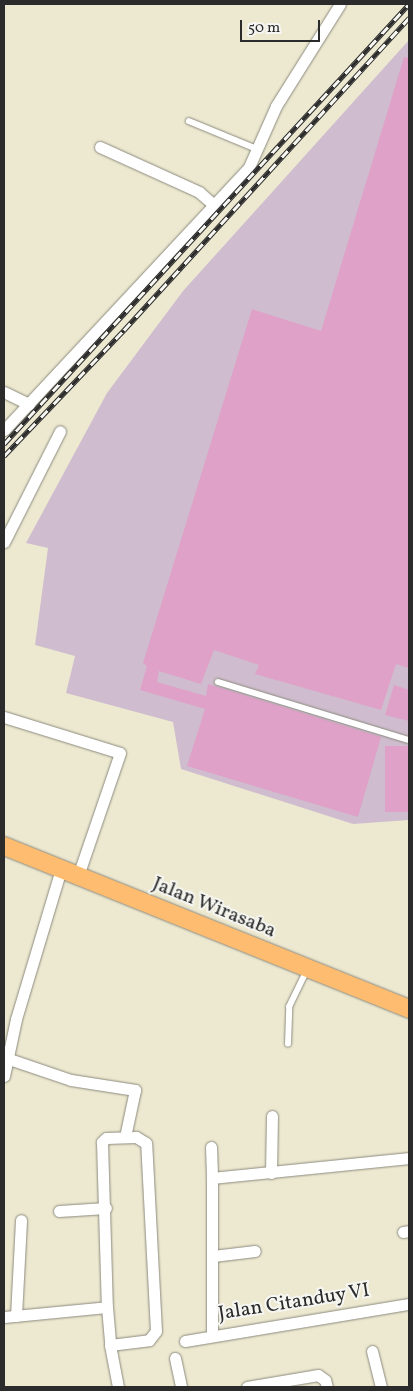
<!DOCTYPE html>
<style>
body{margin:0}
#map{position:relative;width:413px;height:1391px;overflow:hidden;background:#ede9d1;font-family:Vollkorn,serif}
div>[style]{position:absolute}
.industrial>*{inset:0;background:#cfbdcf}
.building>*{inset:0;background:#dfa1c8;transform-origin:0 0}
.roads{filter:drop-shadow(0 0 1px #8c8a7e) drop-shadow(0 0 1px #8c8a7e)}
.lane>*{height:5.5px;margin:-2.75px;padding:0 2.75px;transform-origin:2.75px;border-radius:2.75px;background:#fff}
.street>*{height:11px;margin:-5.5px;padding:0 5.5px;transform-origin:5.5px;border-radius:5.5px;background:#fff}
.primary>*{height:18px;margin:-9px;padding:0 9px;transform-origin:9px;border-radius:9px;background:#febc70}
.rail>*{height:5px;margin-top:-2.5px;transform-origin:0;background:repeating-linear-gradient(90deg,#f6f6f2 0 9px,#2b2b2b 0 18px);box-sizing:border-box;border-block:1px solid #2b2b2b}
span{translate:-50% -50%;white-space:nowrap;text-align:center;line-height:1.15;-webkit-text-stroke:4px #f6f6f2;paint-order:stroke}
.street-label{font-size:20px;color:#2b2b2b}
.frame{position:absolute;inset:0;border:5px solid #2b2b2b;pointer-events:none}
.scale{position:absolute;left:240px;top:20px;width:80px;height:22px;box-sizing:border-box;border:2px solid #2b2b2b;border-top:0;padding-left:6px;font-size:15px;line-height:18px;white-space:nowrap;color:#2b2b2b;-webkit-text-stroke:4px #f6f6f2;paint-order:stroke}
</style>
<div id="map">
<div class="industrial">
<i style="clip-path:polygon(409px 40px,409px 820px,353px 824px,181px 769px,173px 722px,66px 693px,75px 656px,35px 645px,48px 548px,26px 543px,107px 393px,183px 291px)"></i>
</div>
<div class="building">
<i style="clip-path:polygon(404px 57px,409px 58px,409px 668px,396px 664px,381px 710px,255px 674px,259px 665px,214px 650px,201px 684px,159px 671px,157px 682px,206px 696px,208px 684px,381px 737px,358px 817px,187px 766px,205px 709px,140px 690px,147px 666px,143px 663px,252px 309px,321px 331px)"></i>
<i style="clip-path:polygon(394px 685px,409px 690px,409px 721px,385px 715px)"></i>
<i style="left:385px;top:746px;width:24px;height:66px"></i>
</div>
<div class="roads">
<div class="lane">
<i style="left:189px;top:121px;width:74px;rotate:22.4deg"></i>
<i style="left:218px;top:682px;width:200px;rotate:16.9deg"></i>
<i style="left:288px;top:1044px;width:37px;rotate:-88deg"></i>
<i style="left:289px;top:1007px;width:41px;rotate:-64.1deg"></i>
</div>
<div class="street">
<i style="left:100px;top:147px;width:109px;rotate:24.4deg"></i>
<i style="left:199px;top:192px;width:20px;rotate:41deg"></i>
<i style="left:4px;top:392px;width:28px;rotate:26deg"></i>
<i style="left:4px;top:430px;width:359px;rotate:-47deg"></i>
<i style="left:249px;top:167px;width:67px;rotate:-66.1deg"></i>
<i style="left:276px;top:106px;width:120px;rotate:-57.9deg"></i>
<i style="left:4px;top:542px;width:124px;rotate:-63.2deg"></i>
<i style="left:4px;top:717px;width:121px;rotate:17.2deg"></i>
<i style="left:120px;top:753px;width:130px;rotate:108.9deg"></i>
<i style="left:9px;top:1059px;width:65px;rotate:18.7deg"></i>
<i style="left:71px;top:1080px;width:65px;rotate:8.9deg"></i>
<i style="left:135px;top:1090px;width:48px;rotate:102deg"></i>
<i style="left:4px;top:1076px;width:58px;rotate:-78.1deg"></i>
<i style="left:16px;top:1019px;width:157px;rotate:-73.3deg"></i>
<i style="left:211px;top:1147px;width:31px;rotate:88deg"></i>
<i style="left:271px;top:1173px;width:57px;rotate:-89deg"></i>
<i style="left:59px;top:1211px;width:47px;rotate:-3.7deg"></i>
<i style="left:403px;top:1232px;width:6px;rotate:-9deg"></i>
<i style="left:213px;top:1256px;width:42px;rotate:-6.8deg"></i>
<i style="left:16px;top:1316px;width:96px;rotate:-87deg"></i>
<i style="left:4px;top:1317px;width:103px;rotate:-5.5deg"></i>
<i style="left:212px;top:1335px;width:157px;rotate:-90deg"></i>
<i style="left:212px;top:1178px;width:198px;rotate:-5.8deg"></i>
<i style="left:185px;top:1341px;width:227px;rotate:-9.4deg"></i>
<i style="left:110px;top:1345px;width:39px;rotate:-7deg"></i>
<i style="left:149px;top:1340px;width:11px;rotate:-52deg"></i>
<i style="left:156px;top:1331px;width:188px;rotate:-93deg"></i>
<i style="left:146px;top:1143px;width:12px;rotate:-149deg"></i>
<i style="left:136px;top:1137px;width:30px;rotate:178deg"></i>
<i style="left:106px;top:1138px;width:6px;rotate:135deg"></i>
<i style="left:102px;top:1142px;width:165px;rotate:88.3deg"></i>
<i style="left:107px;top:1307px;width:38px;rotate:85deg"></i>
<i style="left:110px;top:1345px;width:43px;rotate:79.2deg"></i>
<i style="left:372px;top:1351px;width:37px;rotate:76deg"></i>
<i style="left:175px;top:1358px;width:30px;rotate:78deg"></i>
<i style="left:247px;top:1387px;width:72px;rotate:-9.6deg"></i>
<i style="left:318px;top:1375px;width:9px;rotate:36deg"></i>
<i style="left:325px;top:1380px;width:7px;rotate:74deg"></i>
</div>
<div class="primary">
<i style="left:4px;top:846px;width:437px;rotate:21.9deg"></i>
</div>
</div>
<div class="rail">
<i style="left:4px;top:444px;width:598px;rotate:-47.37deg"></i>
<i style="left:4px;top:456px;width:174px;rotate:-46.4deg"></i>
<i style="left:124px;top:330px;width:423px;rotate:-47.6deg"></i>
</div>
<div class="street-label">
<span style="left:214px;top:908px;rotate:22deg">Jalan Wirasaba</span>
<span style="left:294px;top:1303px;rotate:-9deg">Jalan Citanduy VI</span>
</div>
<div class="frame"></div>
<div class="scale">50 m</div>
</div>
